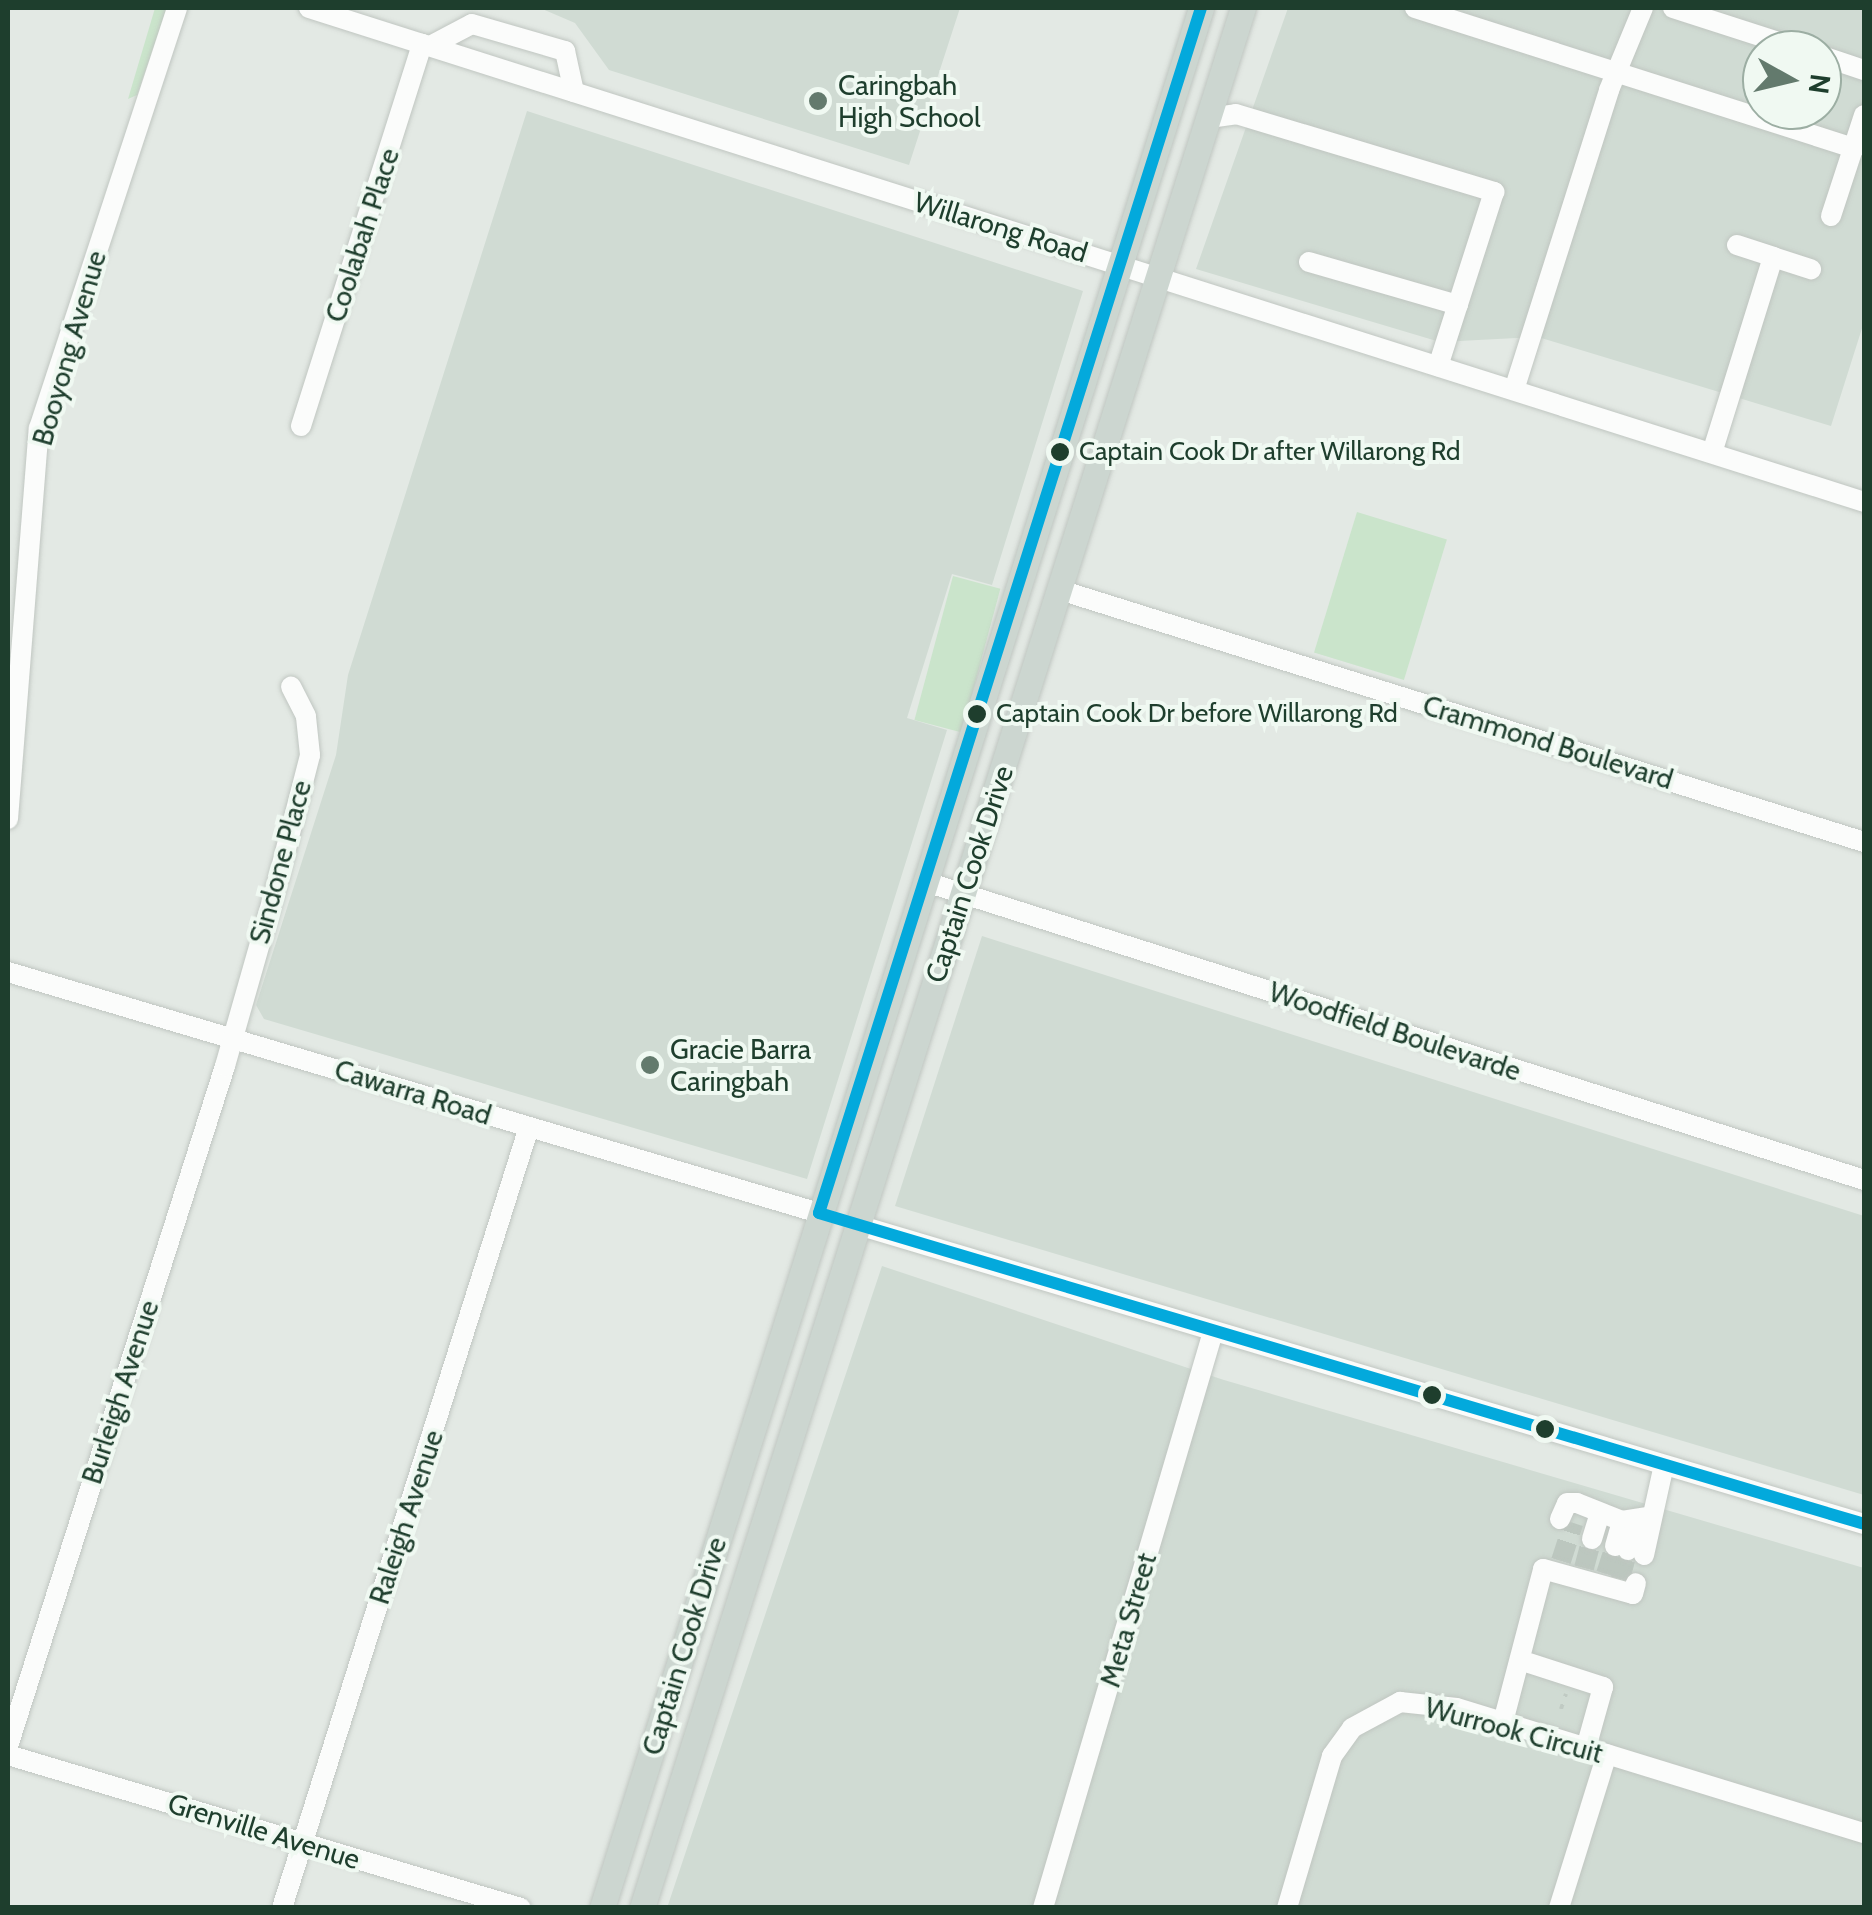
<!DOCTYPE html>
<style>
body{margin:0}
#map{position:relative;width:1872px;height:1915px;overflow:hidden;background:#e3e9e4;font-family:Cabin,sans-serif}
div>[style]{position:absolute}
.built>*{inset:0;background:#d0dbd3}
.green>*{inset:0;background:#cae4cb;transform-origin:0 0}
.minor-tunnel>*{height:20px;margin-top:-10px;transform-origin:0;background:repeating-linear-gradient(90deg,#bcc7bf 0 20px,transparent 0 30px)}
.path>*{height:4px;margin-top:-2px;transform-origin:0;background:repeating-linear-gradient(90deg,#c0cac3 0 5px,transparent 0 13px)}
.roads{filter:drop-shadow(0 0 2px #c0c6c1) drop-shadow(0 0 2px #c0c6c1)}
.minor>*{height:20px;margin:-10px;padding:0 10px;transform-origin:10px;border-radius:10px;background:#fbfcfb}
.major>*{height:25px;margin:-12.5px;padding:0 12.5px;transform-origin:12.5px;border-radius:12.5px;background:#ccd6d0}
.bus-1>*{height:12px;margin:-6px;padding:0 6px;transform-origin:6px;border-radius:6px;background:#03a9dc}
.dots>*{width:28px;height:28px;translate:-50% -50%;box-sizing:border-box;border:5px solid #f0f9f2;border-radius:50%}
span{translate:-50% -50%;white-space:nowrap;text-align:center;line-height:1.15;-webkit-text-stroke:8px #f0f9f2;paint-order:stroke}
.bus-label{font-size:26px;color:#1e3e2d}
.left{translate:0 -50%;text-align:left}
.poi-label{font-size:28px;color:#1e3e2d}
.street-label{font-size:28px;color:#1e3e2d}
.frame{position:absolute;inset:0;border:10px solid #1e3e2d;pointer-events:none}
.north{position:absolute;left:1742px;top:30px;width:100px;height:100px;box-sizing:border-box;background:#f0f9f2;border:2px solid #9caea3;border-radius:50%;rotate:98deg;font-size:28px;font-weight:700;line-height:40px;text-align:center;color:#1e3e2d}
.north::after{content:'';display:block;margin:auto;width:35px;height:45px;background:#637a6d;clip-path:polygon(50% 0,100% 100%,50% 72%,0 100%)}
</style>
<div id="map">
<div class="built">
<i style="clip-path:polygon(540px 8px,960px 8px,909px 165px,609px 70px,575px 23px)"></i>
<i style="clip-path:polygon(evenodd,1288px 8px,1864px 8px,1864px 322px,1831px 426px,1538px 337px,1440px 342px,1196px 269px,1288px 8px,1762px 50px,1822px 50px,1822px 110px,1762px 110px,1762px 50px)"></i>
<i style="clip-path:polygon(527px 111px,1083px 291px,992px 585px,952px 574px,907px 718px,947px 730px,807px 1179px,264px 1019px,256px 1005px,336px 755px,348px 675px)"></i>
<i style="clip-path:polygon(982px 936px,1864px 1216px,1864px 1495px,895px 1206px)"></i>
<i style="clip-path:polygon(882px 1266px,1224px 1380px,1864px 1568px,1864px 1907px,667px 1908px)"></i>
</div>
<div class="green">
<i style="clip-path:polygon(155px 8px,167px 8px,137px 95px,128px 99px)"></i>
<i style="left:1357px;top:512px;width:94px;height:147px;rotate:17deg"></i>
<i style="left:953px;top:576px;width:49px;height:149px;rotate:15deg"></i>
</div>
<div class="minor-tunnel">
<i style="left:1561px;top:1561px;width:40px;rotate:-72deg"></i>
<i style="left:1584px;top:1568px;width:30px;rotate:-75deg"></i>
<i style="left:1606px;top:1574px;width:29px;rotate:-72deg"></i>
<i style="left:1620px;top:1579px;width:30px;rotate:-75deg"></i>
</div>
<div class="path">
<i style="left:1561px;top:1709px;width:16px;rotate:-72deg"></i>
</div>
<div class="roads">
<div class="minor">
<i style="left:309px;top:8px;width:1632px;rotate:17.62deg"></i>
<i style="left:1415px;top:8px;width:461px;rotate:17.7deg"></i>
<i style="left:1673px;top:8px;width:137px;rotate:17.9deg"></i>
<i style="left:430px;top:46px;width:47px;rotate:-27.6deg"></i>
<i style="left:472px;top:24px;width:97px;rotate:16.2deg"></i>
<i style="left:565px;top:51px;width:42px;rotate:77.6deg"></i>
<i style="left:1822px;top:56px;width:44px;rotate:18.4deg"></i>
<i style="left:1209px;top:118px;width:27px;rotate:-8deg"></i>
<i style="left:1236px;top:114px;width:270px;rotate:16.8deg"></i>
<i style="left:1494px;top:192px;width:183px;rotate:107.8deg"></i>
<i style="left:1831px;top:216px;width:106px;rotate:-71.9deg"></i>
<i style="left:1737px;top:245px;width:38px;rotate:18deg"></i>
<i style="left:1309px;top:262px;width:155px;rotate:16.1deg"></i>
<i style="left:1514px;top:390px;width:315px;rotate:-72.4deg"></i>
<i style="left:1609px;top:90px;width:89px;rotate:-67.5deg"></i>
<i style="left:301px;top:426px;width:401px;rotate:-72.4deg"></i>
<i style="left:1712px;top:453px;width:205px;rotate:-72.7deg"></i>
<i style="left:1773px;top:257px;width:40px;rotate:18deg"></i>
<i style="left:1060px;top:590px;width:843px;rotate:17.4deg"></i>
<i style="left:8px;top:819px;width:392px;rotate:-85.5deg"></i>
<i style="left:39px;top:428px;width:442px;rotate:-71.8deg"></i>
<i style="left:926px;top:882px;width:984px;rotate:17.62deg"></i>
<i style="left:8px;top:972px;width:846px;rotate:16.55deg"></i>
<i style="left:858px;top:1225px;width:1049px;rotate:16.55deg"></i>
<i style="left:1560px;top:1519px;width:17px;rotate:-66deg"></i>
<i style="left:1567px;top:1503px;width:10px"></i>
<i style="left:1577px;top:1503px;width:48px;rotate:21.8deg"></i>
<i style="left:1622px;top:1521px;width:26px;rotate:-9deg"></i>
<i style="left:1592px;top:1539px;width:27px;rotate:-73deg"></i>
<i style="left:1615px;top:1546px;width:26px;rotate:-74deg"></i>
<i style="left:1628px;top:1550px;width:28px;rotate:-73deg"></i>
<i style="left:1644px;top:1555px;width:92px;rotate:-77.5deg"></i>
<i style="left:1529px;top:1663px;width:78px;rotate:18deg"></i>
<i style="left:1603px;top:1687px;width:63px;rotate:105.6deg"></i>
<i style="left:1503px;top:1722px;width:158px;rotate:-75.3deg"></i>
<i style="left:1543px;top:1569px;width:93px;rotate:15.5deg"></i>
<i style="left:1633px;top:1594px;width:11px;rotate:-75deg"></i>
<i style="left:8px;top:1746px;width:714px;rotate:-72.3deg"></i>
<i style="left:225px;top:1066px;width:198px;rotate:-74.1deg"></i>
<i style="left:279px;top:876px;width:125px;rotate:-75.6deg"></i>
<i style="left:310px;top:755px;width:39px;rotate:-96deg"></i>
<i style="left:306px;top:716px;width:33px;rotate:-117deg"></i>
<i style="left:8px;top:1755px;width:535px;rotate:16.61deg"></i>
<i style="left:282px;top:1908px;width:819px;rotate:-72.45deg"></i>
<i style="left:1043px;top:1908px;width:601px;rotate:-73.56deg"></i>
<i style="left:1287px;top:1908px;width:159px;rotate:-73.5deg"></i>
<i style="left:1332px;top:1756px;width:34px;rotate:-54deg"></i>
<i style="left:1352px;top:1728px;width:55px;rotate:-28.4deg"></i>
<i style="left:1400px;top:1702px;width:57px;rotate:6deg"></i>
<i style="left:1457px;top:1708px;width:426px;rotate:17.1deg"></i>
<i style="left:1559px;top:1908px;width:161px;rotate:-72.7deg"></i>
</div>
<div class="major">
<i style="left:602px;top:1908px;width:1992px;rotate:-72.5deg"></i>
<i style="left:642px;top:1908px;width:1993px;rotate:-72.45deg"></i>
</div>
</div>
<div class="bus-1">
<i style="left:1201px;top:8px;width:1264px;rotate:107.59deg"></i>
<i style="left:819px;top:1213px;width:1090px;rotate:16.57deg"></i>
</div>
<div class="dots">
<i style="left:818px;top:101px;background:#637a6d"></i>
<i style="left:1060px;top:452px;background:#1e3e2d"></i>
<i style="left:977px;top:714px;background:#1e3e2d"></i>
<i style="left:650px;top:1065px;background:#637a6d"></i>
<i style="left:1432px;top:1395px;background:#1e3e2d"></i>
<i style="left:1545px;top:1429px;background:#1e3e2d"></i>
</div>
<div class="bus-label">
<span class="left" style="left:1079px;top:452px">Captain Cook Dr after Willarong Rd</span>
<span class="left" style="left:996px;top:714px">Captain Cook Dr before Willarong Rd</span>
</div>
<div class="poi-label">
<span class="left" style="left:838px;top:101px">Caringbah<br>High School</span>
<span class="left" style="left:670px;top:1065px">Gracie Barra<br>Caringbah</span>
</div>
<div class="street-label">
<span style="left:1001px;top:227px;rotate:17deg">Willarong Road</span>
<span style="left:362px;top:235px;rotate:-72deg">Coolabah Place</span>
<span style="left:69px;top:348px;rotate:-74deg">Booyong Avenue</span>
<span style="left:1548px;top:742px;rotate:17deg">Crammond Boulevard</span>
<span style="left:280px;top:862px;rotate:-75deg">Sindone Place</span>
<span style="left:969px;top:874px;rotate:-72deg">Captain Cook Drive</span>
<span style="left:1395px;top:1031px;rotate:18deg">Woodfield Boulevarde</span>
<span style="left:413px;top:1092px;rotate:17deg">Cawarra Road</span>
<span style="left:120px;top:1392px;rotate:-72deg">Burleigh Avenue</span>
<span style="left:406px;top:1517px;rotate:-72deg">Raleigh Avenue</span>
<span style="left:1128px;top:1620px;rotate:-74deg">Meta Street</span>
<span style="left:684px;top:1646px;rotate:-73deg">Captain Cook Drive</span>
<span style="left:1514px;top:1730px;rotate:15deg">Wurrook Circuit</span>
<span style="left:264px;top:1831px;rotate:17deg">Grenville Avenue</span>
</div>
<div class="frame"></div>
<div class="north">N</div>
</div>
